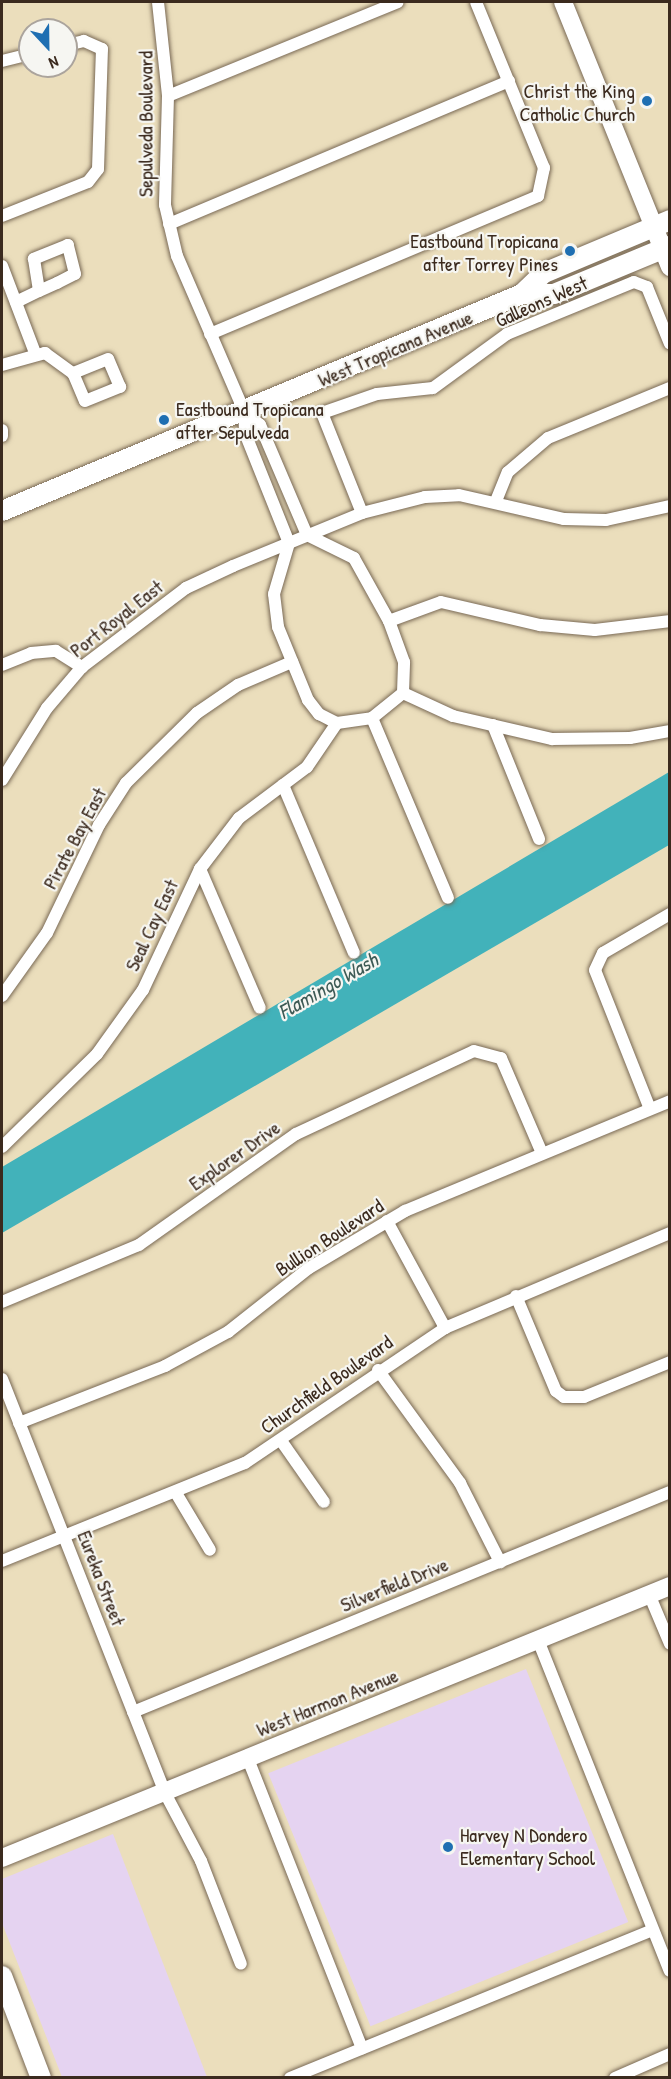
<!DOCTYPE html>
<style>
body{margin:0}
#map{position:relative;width:671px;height:2079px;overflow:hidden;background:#ebdebc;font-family:"Patrick Hand",sans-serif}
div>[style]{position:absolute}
.built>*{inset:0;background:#e5d3f1;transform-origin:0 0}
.water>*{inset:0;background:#42b2ba}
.roads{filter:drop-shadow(0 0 2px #796955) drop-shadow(0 0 2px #796955)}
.minor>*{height:12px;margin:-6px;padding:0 6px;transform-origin:6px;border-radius:6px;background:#fff}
.secondary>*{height:18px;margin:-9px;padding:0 9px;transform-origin:9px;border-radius:9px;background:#fff}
.primary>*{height:20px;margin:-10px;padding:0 10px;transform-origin:10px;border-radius:10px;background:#fff}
.dots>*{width:16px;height:16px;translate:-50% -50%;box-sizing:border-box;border:3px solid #f6f6f2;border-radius:50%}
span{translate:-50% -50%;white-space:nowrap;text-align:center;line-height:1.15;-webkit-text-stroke:4.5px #f6f6f2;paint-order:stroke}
.poi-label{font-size:20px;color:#3b2a1e}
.right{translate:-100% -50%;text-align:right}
.left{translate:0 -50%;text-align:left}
.street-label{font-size:20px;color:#3b2a1e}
.water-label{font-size:21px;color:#3d5a55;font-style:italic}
.frame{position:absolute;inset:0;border:3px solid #3b2a1e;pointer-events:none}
.north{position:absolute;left:18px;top:18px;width:60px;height:60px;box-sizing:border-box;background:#f6f6f2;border:2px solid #aba49d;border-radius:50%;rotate:158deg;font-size:16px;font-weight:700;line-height:24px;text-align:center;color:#3b2a1e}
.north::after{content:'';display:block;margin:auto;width:21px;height:27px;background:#1f6fb2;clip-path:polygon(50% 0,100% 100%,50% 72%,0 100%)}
</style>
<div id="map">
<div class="built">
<i style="left:526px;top:1669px;width:273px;height:278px;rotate:68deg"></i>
<i style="clip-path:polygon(113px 1834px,207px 2077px,62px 2077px,2px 1923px,2px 1879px)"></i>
</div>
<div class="water">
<i style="clip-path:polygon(669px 772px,669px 845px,2px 1233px,2px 1167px)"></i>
</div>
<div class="roads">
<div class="minor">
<i style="left:158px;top:2px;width:95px;rotate:83.9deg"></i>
<i style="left:168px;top:96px;width:109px;rotate:91.6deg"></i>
<i style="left:165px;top:205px;width:52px;rotate:76.8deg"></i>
<i style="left:177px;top:256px;width:169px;rotate:66.6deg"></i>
<i style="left:244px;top:411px;width:22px;rotate:87deg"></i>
<i style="left:245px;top:433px;width:118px;rotate:68.2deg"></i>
<i style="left:289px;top:543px;width:53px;rotate:106.4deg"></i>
<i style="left:274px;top:594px;width:33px;rotate:83deg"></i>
<i style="left:278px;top:627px;width:79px;rotate:67.7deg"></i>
<i style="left:308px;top:700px;width:18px;rotate:52deg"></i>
<i style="left:319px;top:714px;width:20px;rotate:27deg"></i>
<i style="left:337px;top:723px;width:35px;rotate:-8deg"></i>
<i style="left:372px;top:718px;width:40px;rotate:-39deg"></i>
<i style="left:403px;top:693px;width:31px;rotate:-88deg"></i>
<i style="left:404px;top:662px;width:44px;rotate:-110.1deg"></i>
<i style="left:389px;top:621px;width:72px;rotate:-119.1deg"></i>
<i style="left:354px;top:558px;width:52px;rotate:-153.9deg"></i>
<i style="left:307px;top:535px;width:120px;rotate:-113.1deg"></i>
<i style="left:260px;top:425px;width:21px;rotate:-139deg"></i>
<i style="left:2px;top:61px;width:29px;rotate:-14deg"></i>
<i style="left:168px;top:96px;width:248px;rotate:-22.2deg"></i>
<i style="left:2px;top:216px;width:92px;rotate:-21.6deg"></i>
<i style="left:88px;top:182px;width:16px;rotate:-52deg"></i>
<i style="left:98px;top:169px;width:120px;rotate:-88.1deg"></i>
<i style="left:102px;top:49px;width:20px;rotate:-156deg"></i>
<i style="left:84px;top:41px;width:18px;rotate:167deg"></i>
<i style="left:169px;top:224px;width:369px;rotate:-22.8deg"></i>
<i style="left:2px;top:266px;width:93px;rotate:69.2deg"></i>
<i style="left:16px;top:302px;width:25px;rotate:-26deg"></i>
<i style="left:39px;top:291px;width:20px;rotate:-24deg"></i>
<i style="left:57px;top:283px;width:20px;rotate:-27deg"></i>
<i style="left:75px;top:274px;width:30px;rotate:-104deg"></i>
<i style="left:68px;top:245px;width:37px;rotate:158deg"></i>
<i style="left:34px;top:259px;width:32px;rotate:81deg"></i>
<i style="left:210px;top:334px;width:356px;rotate:-22.8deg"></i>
<i style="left:538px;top:196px;width:29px;rotate:-78deg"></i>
<i style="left:544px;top:168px;width:179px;rotate:-112.3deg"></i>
<i style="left:2px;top:365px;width:45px;rotate:-15.6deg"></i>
<i style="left:45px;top:353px;width:34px;rotate:36deg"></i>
<i style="left:73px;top:373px;width:30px;rotate:67deg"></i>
<i style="left:85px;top:401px;width:38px;rotate:-22deg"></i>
<i style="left:120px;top:387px;width:30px;rotate:-113deg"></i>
<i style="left:108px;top:359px;width:38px;rotate:158deg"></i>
<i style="left:2px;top:430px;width:6px;rotate:90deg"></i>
<i style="left:496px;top:501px;width:31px;rotate:-68deg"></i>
<i style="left:508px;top:472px;width:52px;rotate:-40.4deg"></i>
<i style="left:548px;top:438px;width:132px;rotate:-22.3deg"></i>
<i style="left:362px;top:513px;width:108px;rotate:-111.8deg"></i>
<i style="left:322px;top:413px;width:58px;rotate:-19.1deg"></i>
<i style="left:377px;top:394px;width:56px;rotate:-6.1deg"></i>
<i style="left:433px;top:388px;width:92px;rotate:-36.1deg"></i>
<i style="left:507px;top:334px;width:137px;rotate:-22.3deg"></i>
<i style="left:634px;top:282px;width:14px;rotate:21deg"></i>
<i style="left:647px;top:287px;width:61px;rotate:68deg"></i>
<i style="left:389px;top:621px;width:55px;rotate:-20.1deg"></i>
<i style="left:441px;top:602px;width:102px;rotate:13.1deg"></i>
<i style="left:540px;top:625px;width:55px;rotate:5.2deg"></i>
<i style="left:595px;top:630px;width:76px;rotate:-6.8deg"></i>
<i style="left:2px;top:665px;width:31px;rotate:-22deg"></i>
<i style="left:31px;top:653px;width:25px;rotate:-5deg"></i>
<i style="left:56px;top:651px;width:31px;rotate:32deg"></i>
<i style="left:403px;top:693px;width:55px;rotate:24.7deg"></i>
<i style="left:453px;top:716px;width:102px;rotate:13.1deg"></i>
<i style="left:552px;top:739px;width:78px;rotate:-0.7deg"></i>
<i style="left:630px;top:738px;width:41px;rotate:-9.9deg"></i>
<i style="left:372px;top:718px;width:195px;rotate:67.1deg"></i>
<i style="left:493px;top:725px;width:123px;rotate:68deg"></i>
<i style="left:2px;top:780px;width:85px;rotate:-58deg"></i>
<i style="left:47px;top:708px;width:54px;rotate:-49.5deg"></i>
<i style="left:82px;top:667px;width:131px;rotate:-37.2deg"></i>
<i style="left:186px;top:588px;width:52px;rotate:-25.1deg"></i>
<i style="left:233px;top:566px;width:139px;rotate:-22.3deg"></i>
<i style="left:362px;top:513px;width:65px;rotate:-14.3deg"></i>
<i style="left:425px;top:497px;width:34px;rotate:-3deg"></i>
<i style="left:459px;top:495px;width:108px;rotate:12.9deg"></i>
<i style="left:564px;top:519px;width:42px;rotate:1.4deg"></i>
<i style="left:606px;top:520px;width:66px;rotate:-12.3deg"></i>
<i style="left:283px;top:785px;width:182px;rotate:67.1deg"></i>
<i style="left:200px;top:869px;width:151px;rotate:66.7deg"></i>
<i style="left:2px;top:996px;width:77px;rotate:-54.5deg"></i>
<i style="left:47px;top:933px;width:120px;rotate:-64.3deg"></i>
<i style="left:99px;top:825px;width:50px;rotate:-57.3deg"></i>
<i style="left:126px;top:783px;width:100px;rotate:-44.6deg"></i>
<i style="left:197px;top:713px;width:50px;rotate:-34.3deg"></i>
<i style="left:238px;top:685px;width:59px;rotate:-23.1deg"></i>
<i style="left:650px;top:1109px;width:149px;rotate:-111.6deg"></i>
<i style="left:595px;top:970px;width:19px;rotate:-65deg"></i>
<i style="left:603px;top:953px;width:78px;rotate:-30.2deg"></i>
<i style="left:2px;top:1147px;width:133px;rotate:-44.4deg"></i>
<i style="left:97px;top:1054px;width:79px;rotate:-54.3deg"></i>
<i style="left:143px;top:990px;width:134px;rotate:-64.8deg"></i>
<i style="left:200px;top:869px;width:64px;rotate:-52.6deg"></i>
<i style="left:239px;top:818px;width:85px;rotate:-36.9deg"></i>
<i style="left:307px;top:767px;width:53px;rotate:-55.7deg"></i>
<i style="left:387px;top:1221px;width:122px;rotate:61.5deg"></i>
<i style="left:516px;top:1296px;width:103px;rotate:67.2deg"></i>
<i style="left:556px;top:1391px;width:10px;rotate:37deg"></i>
<i style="left:564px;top:1397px;width:20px"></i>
<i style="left:584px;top:1397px;width:93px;rotate:-22.1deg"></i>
<i style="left:2px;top:1302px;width:148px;rotate:-22.6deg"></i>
<i style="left:139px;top:1245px;width:192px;rotate:-35.3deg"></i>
<i style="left:296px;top:1134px;width:196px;rotate:-25deg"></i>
<i style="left:474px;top:1051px;width:28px;rotate:15deg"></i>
<i style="left:501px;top:1058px;width:103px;rotate:66.7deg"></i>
<i style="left:378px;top:1370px;width:140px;rotate:54deg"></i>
<i style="left:460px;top:1483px;width:89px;rotate:63.1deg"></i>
<i style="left:2px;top:1379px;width:445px;rotate:68.5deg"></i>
<i style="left:165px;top:1793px;width:77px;rotate:62.1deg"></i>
<i style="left:201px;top:1861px;width:110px;rotate:68.8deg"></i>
<i style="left:19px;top:1423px;width:157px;rotate:-21.3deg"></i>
<i style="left:165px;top:1366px;width:72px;rotate:-28.4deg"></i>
<i style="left:228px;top:1332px;width:103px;rotate:-38.3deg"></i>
<i style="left:309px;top:1268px;width:112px;rotate:-30.7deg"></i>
<i style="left:405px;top:1211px;width:287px;rotate:-22.5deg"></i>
<i style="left:282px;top:1442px;width:73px;rotate:55deg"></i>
<i style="left:176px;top:1493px;width:66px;rotate:59.2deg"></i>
<i style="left:2px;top:1561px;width:262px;rotate:-22deg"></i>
<i style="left:245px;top:1463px;width:241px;rotate:-34deg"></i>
<i style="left:445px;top:1328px;width:244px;rotate:-22.9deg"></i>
<i style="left:649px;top:1594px;width:54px;rotate:67.2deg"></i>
<i style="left:538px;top:1640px;width:356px;rotate:68.3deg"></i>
<i style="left:133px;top:1712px;width:580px;rotate:-22.28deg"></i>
<i style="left:248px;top:1759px;width:311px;rotate:68.5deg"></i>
<i style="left:290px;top:2078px;width:391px;rotate:-22.2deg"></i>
<i style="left:615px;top:2078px;width:60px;rotate:-23.6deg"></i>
</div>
<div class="secondary">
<i style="left:563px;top:2px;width:286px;rotate:68deg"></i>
<i style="left:2px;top:1858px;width:721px;rotate:-22.16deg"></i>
</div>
<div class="primary">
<i style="left:522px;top:294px;width:32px"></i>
<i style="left:554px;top:294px;width:126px;rotate:-22.5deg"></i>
<i style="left:2px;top:511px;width:563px;rotate:-22.65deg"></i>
<i style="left:522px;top:294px;width:30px;rotate:-44deg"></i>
<i style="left:544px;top:273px;width:137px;rotate:-22.8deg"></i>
<i style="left:2px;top:1976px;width:109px;rotate:69.1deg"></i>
</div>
</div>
<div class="dots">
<i style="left:647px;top:101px;background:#1f6fb2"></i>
<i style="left:570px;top:251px;background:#1f6fb2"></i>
<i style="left:164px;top:420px;background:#1f6fb2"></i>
<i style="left:448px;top:1847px;background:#1f6fb2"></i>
</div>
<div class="poi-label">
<span class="right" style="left:635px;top:102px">Christ the King<br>Catholic Church</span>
<span class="right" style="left:558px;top:252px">Eastbound Tropicana<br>after Torrey Pines</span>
<span class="left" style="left:176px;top:420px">Eastbound Tropicana<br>after Sepulveda</span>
<span class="left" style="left:460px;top:1846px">Harvey N Dondero<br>Elementary School</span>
</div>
<div class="street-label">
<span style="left:145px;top:124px;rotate:-90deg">Sepulveda Boulevard</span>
<span style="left:541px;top:301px;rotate:-24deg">Galleons West</span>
<span style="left:395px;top:348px;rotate:-23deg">West Tropicana Avenue</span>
<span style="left:116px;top:618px;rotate:-38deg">Port Royal East</span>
<span style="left:74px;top:838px;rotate:-62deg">Pirate Bay East</span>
<span style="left:151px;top:925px;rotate:-65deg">Seal Cay East</span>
<span style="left:234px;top:1155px;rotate:-35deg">Explorer Drive</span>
<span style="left:329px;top:1237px;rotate:-33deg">Bullion Boulevard</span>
<span style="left:326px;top:1384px;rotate:-35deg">Churchfield Boulevard</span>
<span style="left:102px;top:1578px;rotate:69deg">Eureka Street</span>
<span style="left:394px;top:1584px;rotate:-22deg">Silverfield Drive</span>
<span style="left:327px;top:1702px;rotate:-22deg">West Harmon Avenue</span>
</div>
<div class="water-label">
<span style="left:328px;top:986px;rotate:-30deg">Flamingo Wash</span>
</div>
<div class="frame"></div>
<div class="north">N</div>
</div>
